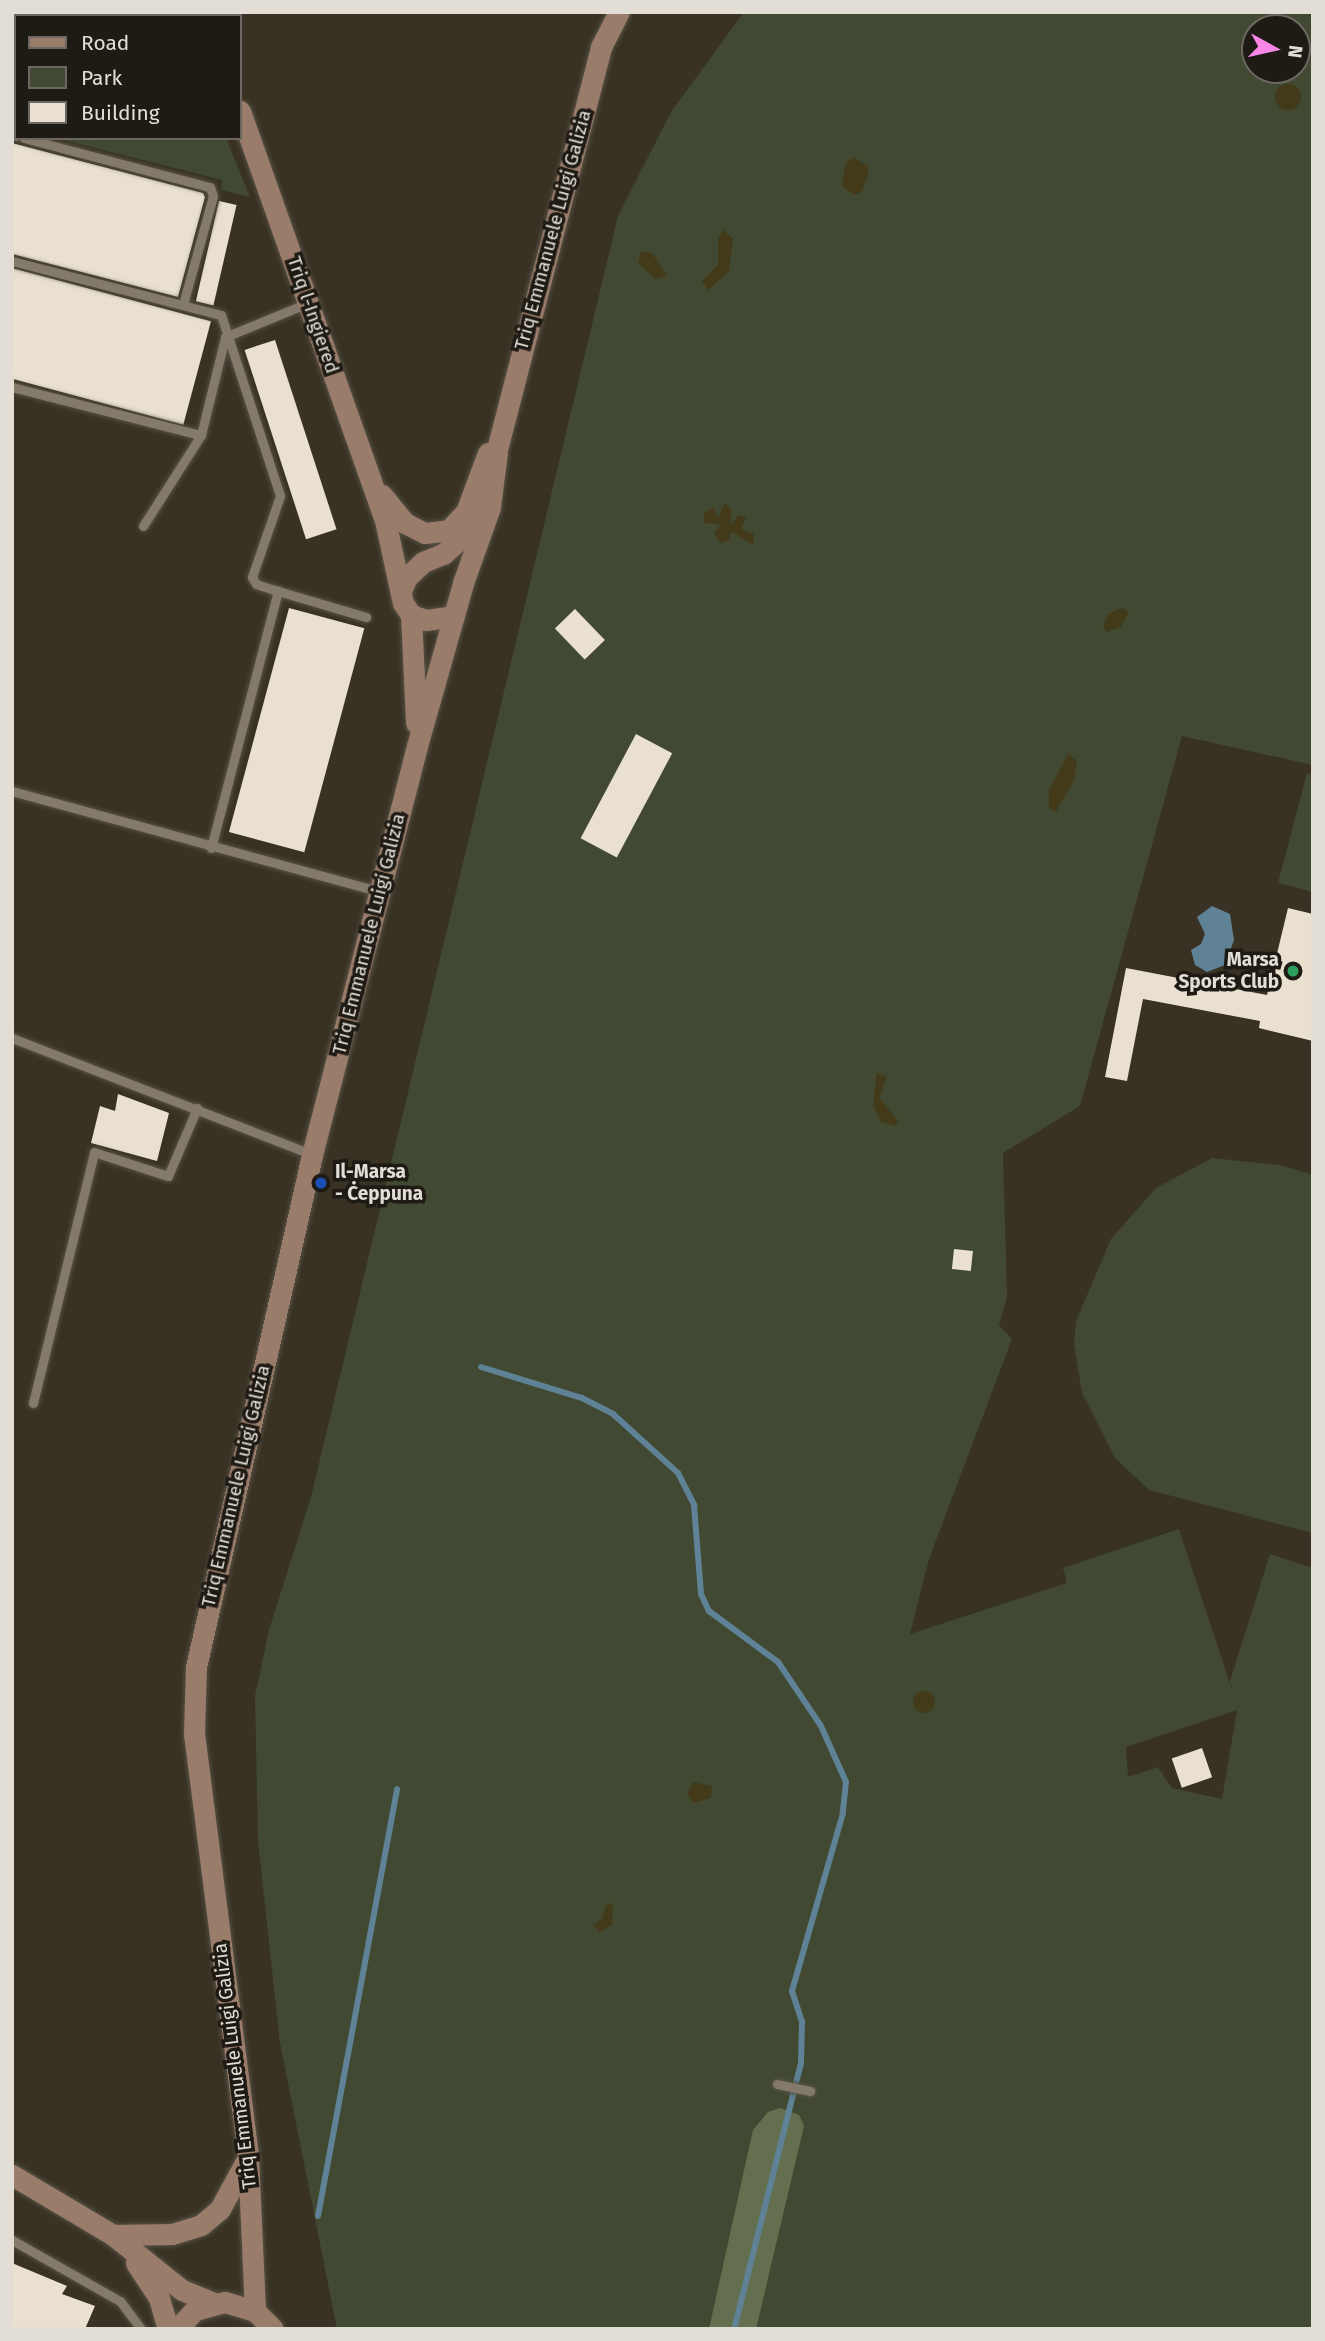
<!DOCTYPE html>
<meta charset="utf-8">
<style>
body{margin:0}
#map{position:relative;width:1325px;height:2341px;overflow:hidden;background:#393224;font-family:"Fira Sans",sans-serif}
div>[style]{position:absolute}
.green>*{inset:0;background:#414932}
.forest>*{inset:0;background:#646f4f}
.sand>*{inset:0;background:#433a1a}
.round{border-radius:50%}
.water>*{inset:0;background:#5f8296}
.stream>*{height:6px;margin:-3px;padding:0 3px;transform-origin:3px;border-radius:3px;background:#5f8296}
.building>*{inset:0;background:#e9e0cf;transform-origin:0 0}
.roads{filter:drop-shadow(0 0 2px #565145) drop-shadow(0 0 2px #565145)}
.lane>*{height:9px;margin:-4.5px;padding:0 4.5px;transform-origin:4.5px;border-radius:4.5px;background:#837a6b}
.secondary>*{height:21px;margin:-10.5px;padding:0 10.5px;transform-origin:10.5px;border-radius:10.5px;background:#9a7c6a}
.dots>*{width:19px;height:19px;translate:-50% -50%;box-sizing:border-box;border:4px solid #1e1a14;border-radius:50%}
span{translate:-50% -50%;white-space:nowrap;text-align:center;line-height:1.15;-webkit-text-stroke:7px #1e1a14;paint-order:stroke}
.street-label{font-size:19px;color:#e2ddd5}
.poi-label{font-size:19px;color:#e2ddd5;font-weight:700}
.right{translate:-100% -50%;text-align:right}
.left{translate:0 -50%;text-align:left}
.frame{position:absolute;inset:0;border:14px solid #e2ddd5;pointer-events:none}
.legend{position:absolute;left:14px;top:14px;width:228px;height:126px;box-sizing:border-box;background:#1e1a14;border:2px solid #6c6861;margin:0;padding:9px 12px;list-style:none;font-size:21px;color:#e2ddd5}
.legend li{display:flex;align-items:center;gap:14px;height:35px}
.legend b{width:35px;border:2px solid #6c6861}
.north{position:absolute;left:1241px;top:14px;width:70px;height:70px;box-sizing:border-box;background:#1e1a14;border:2px solid #6c6861;border-radius:50%;rotate:98deg;font-size:19px;font-weight:700;line-height:28px;text-align:center;color:#e2ddd5}
.north::after{content:'';display:block;margin:auto;width:24px;height:32px;background:#f987e8;clip-path:polygon(50% 0,100% 100%,50% 72%,0 100%)}
</style>
<div id="map">
<div class="green">
<i style="clip-path:polygon(12px 12px,54px 16px,16px 16px,16px 128px)"></i>
<i style="clip-path:polygon(evenodd,744px 12px,1313px 12px,1313px 765px,1182px 736px,1080px 1106px,1003px 1153px,1007px 1297px,999px 1325px,1012px 1339px,929px 1559px,910px 1634px,1067px 1583px,1063px 1568px,1179px 1529px,1234px 1696px,1230px 1681px,1270px 1554px,1313px 1568px,1313px 2329px,337px 2329px,280px 2043px,258px 1841px,255px 1696px,269px 1630px,311px 1497px,618px 216px,671px 112px,744px 12px,1255px 28px,1297px 28px,1297px 70px,1255px 70px,1255px 28px,744px 12px,1237px 1710px,1222px 1799px,1172px 1788px,1158px 1767px,1128px 1777px,1126px 1747px,1237px 1710px)"></i>
<i style="clip-path:polygon(56px 138px,226px 138px,250px 197px,221px 190px,222px 180px)"></i>
<i style="clip-path:polygon(1307px 773px,1313px 775px,1313px 892px,1278px 883px)"></i>
<i style="clip-path:polygon(1212px 1158px,1280px 1165px,1313px 1175px,1313px 1533px,1149px 1490px,1115px 1458px,1082px 1393px,1074px 1344px,1076px 1321px,1111px 1239px,1156px 1188px)"></i>
</div>
<div class="forest">
<i style="clip-path:polygon(780px 2108px,799px 2115px,804px 2126px,756px 2329px,709px 2329px,753px 2130px,768px 2112px)"></i>
</div>
<div class="sand">
<i class="round" style="left:1275px;top:84px;width:26px;height:26px"></i>
<i style="clip-path:polygon(854px 157px,868px 167px,868px 175px,862px 191px,855px 195px,842px 186px,846px 163px)"></i>
<i style="clip-path:polygon(724px 230px,733px 239px,729px 271px,708px 290px,702px 281px,718px 265px,718px 239px)"></i>
<i style="clip-path:polygon(641px 252px,652px 253px,667px 276px,655px 279px,638px 263px)"></i>
<i style="clip-path:polygon(725px 503px,731px 509px,731px 525px,739px 515px,746px 517px,741px 529px,754px 534px,753px 545px,732px 532px,729px 540px,720px 543px,714px 533px,721px 524px,704px 523px,704px 513px,713px 508px,718px 517px)"></i>
<i style="clip-path:polygon(1123px 608px,1129px 612px,1121px 627px,1107px 632px,1103px 626px,1108px 614px)"></i>
<i style="clip-path:polygon(1068px 754px,1077px 761px,1074px 780px,1056px 812px,1049px 808px,1049px 791px)"></i>
<i style="clip-path:polygon(877px 1073px,887px 1077px,879px 1098px,898px 1120px,896px 1126px,881px 1122px,873px 1104px)"></i>
<i class="round" style="left:913px;top:1691px;width:22px;height:22px"></i>
<i style="clip-path:polygon(693px 1782px,712px 1786px,711px 1798px,694px 1803px,687px 1794px)"></i>
<i style="clip-path:polygon(613px 1903px,612px 1925px,600px 1932px,593px 1925px,602px 1919px,606px 1905px)"></i>
</div>
<div class="water">
<i style="clip-path:polygon(1212px 906px,1230px 914px,1234px 940px,1225px 965px,1207px 972px,1195px 965px,1191px 950px,1201px 944px,1205px 934px,1197px 917px)"></i>
</div>
<div class="stream">
<i style="left:481px;top:1367px;width:106px;rotate:17.1deg"></i>
<i style="left:582px;top:1398px;width:35px;rotate:27deg"></i>
<i style="left:613px;top:1414px;width:88px;rotate:42.2deg"></i>
<i style="left:678px;top:1473px;width:36px;rotate:63deg"></i>
<i style="left:694px;top:1505px;width:89px;rotate:85.5deg"></i>
<i style="left:701px;top:1594px;width:19px;rotate:65deg"></i>
<i style="left:709px;top:1611px;width:86px;rotate:36.5deg"></i>
<i style="left:778px;top:1662px;width:77px;rotate:56.1deg"></i>
<i style="left:821px;top:1726px;width:61px;rotate:65.9deg"></i>
<i style="left:846px;top:1782px;width:31px;rotate:96deg"></i>
<i style="left:843px;top:1813px;width:185px;rotate:106deg"></i>
<i style="left:792px;top:1991px;width:33px;rotate:72deg"></i>
<i style="left:802px;top:2022px;width:41px;rotate:91.4deg"></i>
<i style="left:801px;top:2063px;width:274px;rotate:104.1deg"></i>
<i style="left:318px;top:2216px;width:434px;rotate:-79.5deg"></i>
</div>
<div class="building">
<i style="clip-path:polygon(12px 143px,203px 193px,205px 197px,178px 297px,12px 254px)"></i>
<i style="left:219px;top:201px;width:18px;height:103px;rotate:13deg"></i>
<i style="left:12px;top:268px;width:206px;height:107px;rotate:15deg"></i>
<i style="left:275px;top:340px;width:199px;height:32px;rotate:72deg"></i>
<i style="left:289px;top:608px;width:78px;height:232px;rotate:15deg"></i>
<i style="left:575px;top:609px;width:43px;height:28px;rotate:46deg"></i>
<i style="left:636px;top:734px;width:41px;height:118px;rotate:28deg"></i>
<i style="clip-path:polygon(1288px 908px,1313px 914px,1313px 1041px,1259px 1028px,1260px 1021px,1143px 999px,1127px 1081px,1105px 1077px,1126px 968px,1267px 995px)"></i>
<i style="clip-path:polygon(118px 1094px,169px 1113px,157px 1161px,91px 1143px,100px 1106px,115px 1111px)"></i>
<i style="left:954px;top:1249px;width:19px;height:20px;rotate:6deg"></i>
<i style="left:1202px;top:1748px;width:31px;height:32px;rotate:71deg"></i>
<i style="clip-path:polygon(12px 2263px,67px 2286px,62px 2294px,95px 2306px,85px 2329px,12px 2329px)"></i>
</div>
<div class="roads">
<div class="lane">
<i style="left:12px;top:135px;width:4px;rotate:14deg"></i>
<i style="left:24px;top:138px;width:192px;rotate:14.8deg"></i>
<i style="left:210px;top:187px;width:9px;rotate:72deg"></i>
<i style="left:213px;top:196px;width:112px;rotate:105.5deg"></i>
<i style="left:12px;top:261px;width:216px;rotate:14.5deg"></i>
<i style="left:221px;top:315px;width:190px;rotate:71.9deg"></i>
<i style="left:280px;top:496px;width:86px;rotate:109.1deg"></i>
<i style="left:252px;top:577px;width:8px;rotate:60deg"></i>
<i style="left:256px;top:584px;width:23px;rotate:18deg"></i>
<i style="left:12px;top:387px;width:195px;rotate:14.3deg"></i>
<i style="left:143px;top:526px;width:108px;rotate:-57.5deg"></i>
<i style="left:201px;top:435px;width:101px;rotate:-76.2deg"></i>
<i style="left:225px;top:337px;width:90px;rotate:-22.3deg"></i>
<i style="left:12px;top:791px;width:379px;rotate:15.3deg"></i>
<i style="left:211px;top:848px;width:266px;rotate:-75.4deg"></i>
<i style="left:278px;top:591px;width:92px;rotate:16.5deg"></i>
<i style="left:12px;top:1038px;width:321px;rotate:21.2deg"></i>
<i style="left:33px;top:1403px;width:258px;rotate:-76.3deg"></i>
<i style="left:94px;top:1152px;width:78px;rotate:18deg"></i>
<i style="left:168px;top:1176px;width:74px;rotate:-66.9deg"></i>
<i style="left:777px;top:2084px;width:34px;rotate:12deg"></i>
<i style="left:12px;top:2240px;width:124px;rotate:29.5deg"></i>
<i style="left:120px;top:2301px;width:35px;rotate:53deg"></i>
</div>
<div class="secondary">
<i style="left:179px;top:12px;width:4px;rotate:63deg"></i>
<i style="left:240px;top:111px;width:434px;rotate:70.5deg"></i>
<i style="left:385px;top:520px;width:85px;rotate:77.8deg"></i>
<i style="left:403px;top:603px;width:14px;rotate:56deg"></i>
<i style="left:411px;top:615px;width:16px;rotate:18deg"></i>
<i style="left:426px;top:620px;width:28px;rotate:-8deg"></i>
<i style="left:493px;top:465px;width:432px;rotate:-75.5deg"></i>
<i style="left:601px;top:47px;width:39px;rotate:-63deg"></i>
<i style="left:382px;top:495px;width:36px;rotate:51deg"></i>
<i style="left:405px;top:523px;width:22px;rotate:27deg"></i>
<i style="left:425px;top:533px;width:24px;rotate:-7deg"></i>
<i style="left:449px;top:530px;width:25px;rotate:-47deg"></i>
<i style="left:466px;top:512px;width:63px;rotate:-69.6deg"></i>
<i style="left:401px;top:591px;width:15px;rotate:-67deg"></i>
<i style="left:407px;top:577px;width:22px;rotate:-43deg"></i>
<i style="left:423px;top:562px;width:22px;rotate:-22deg"></i>
<i style="left:443px;top:554px;width:29px;rotate:-41deg"></i>
<i style="left:465px;top:535px;width:25px;rotate:-64deg"></i>
<i style="left:411px;top:615px;width:108px;rotate:87.3deg"></i>
<i style="left:12px;top:2175px;width:117px;rotate:30.7deg"></i>
<i style="left:113px;top:2235px;width:88px;rotate:38.6deg"></i>
<i style="left:182px;top:2290px;width:35px;rotate:22deg"></i>
<i style="left:113px;top:2235px;width:59px;rotate:-1deg"></i>
<i style="left:172px;top:2234px;width:30px;rotate:-17deg"></i>
<i style="left:201px;top:2225px;width:25px;rotate:-40deg"></i>
<i style="left:220px;top:2209px;width:55px;rotate:-61.6deg"></i>
<i style="left:136px;top:2263px;width:42px;rotate:56.7deg"></i>
<i style="left:159px;top:2298px;width:32px;rotate:74deg"></i>
<i style="left:255px;top:2311px;width:156px;rotate:-92.6deg"></i>
<i style="left:248px;top:2155px;width:424px;rotate:-97.3deg"></i>
<i style="left:194px;top:1734px;width:67px;rotate:-88.3deg"></i>
<i style="left:196px;top:1667px;width:525px;rotate:-77.23deg"></i>
<i style="left:312px;top:1155px;width:422px;rotate:-75.6deg"></i>
<i style="left:417px;top:746px;width:169px;rotate:-74.2deg"></i>
<i style="left:463px;top:583px;width:81px;rotate:-70.4deg"></i>
<i style="left:490px;top:507px;width:55px;rotate:-82.7deg"></i>
<i style="left:177px;top:2329px;width:26px;rotate:-47deg"></i>
<i style="left:195px;top:2310px;width:31px;rotate:-15deg"></i>
<i style="left:225px;top:2302px;width:31px;rotate:17deg"></i>
<i style="left:255px;top:2311px;width:25px;rotate:45deg"></i>
</div>
</div>
<div class="dots">
<i style="left:1293px;top:971px;background:#2e9e5b"></i>
<i style="left:321px;top:1183px;background:#1a4fb4"></i>
</div>
<div class="street-label">
<span style="left:553px;top:230px;rotate:-75deg">Triq Emmanuele Luigi Galizia</span>
<span style="left:313px;top:315px;rotate:71deg">Triq l-Ingiered</span>
<span style="left:369px;top:934px;rotate:-76deg">Triq Emmanuele Luigi Galizia</span>
<span style="left:236px;top:1486px;rotate:-77deg">Triq Emmanuele Luigi Galizia</span>
<span style="left:235px;top:2066px;rotate:-97deg">Triq Emmanuele Luigi Galizia</span>
</div>
<div class="poi-label">
<span class="right" style="left:1279px;top:971px">Marsa<br>Sports Club</span>
<span class="left" style="left:335px;top:1183px">Il-Marsa<br>- Ċeppuna</span>
</div>
<div class="frame"></div>
<ul class="legend">
<li><b style="height:9px;background:#9a7c6a"></b>Road</li>
<li><b style="height:19px;background:#414932"></b>Park</li>
<li><b style="height:19px;background:#e9e0cf"></b>Building</li>
</ul>
<div class="north">N</div>
</div>
